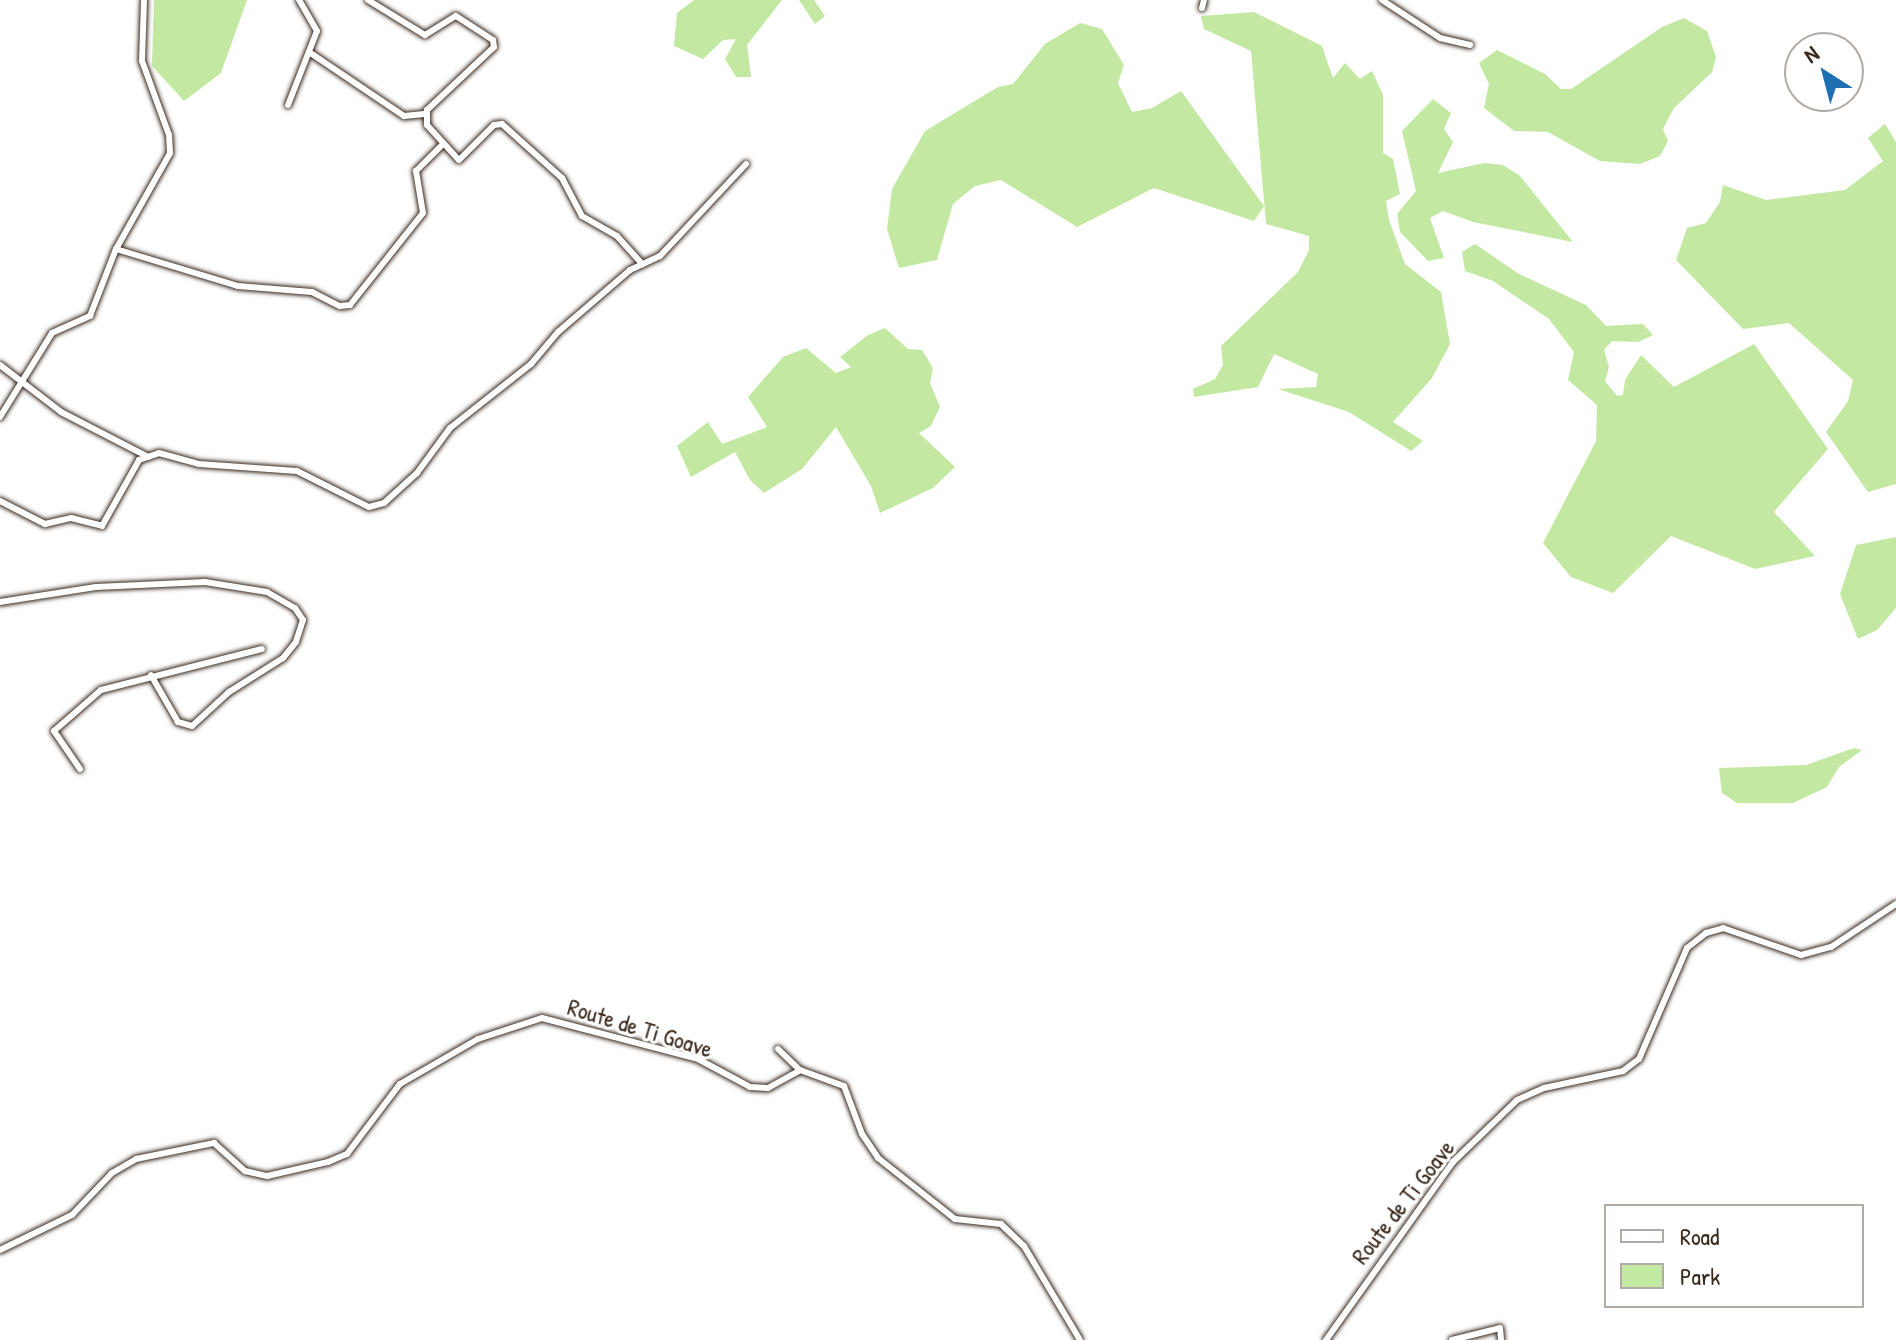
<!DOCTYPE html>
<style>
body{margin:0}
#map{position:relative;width:1896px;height:1340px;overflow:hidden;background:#fff;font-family:"Patrick Hand",sans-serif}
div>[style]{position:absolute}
.green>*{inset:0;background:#c3e8a2}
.roads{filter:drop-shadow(0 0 2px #3b2a1e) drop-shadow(0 0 2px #3b2a1e)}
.street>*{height:6px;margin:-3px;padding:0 3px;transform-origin:3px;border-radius:3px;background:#fff}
span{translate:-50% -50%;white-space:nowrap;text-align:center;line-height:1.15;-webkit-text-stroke:6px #fff;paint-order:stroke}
.street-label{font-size:24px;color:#3b2a1e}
.legend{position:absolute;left:1604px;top:1204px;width:260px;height:104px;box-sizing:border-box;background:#fff;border:2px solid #b1aaa5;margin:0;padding:10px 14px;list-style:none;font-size:24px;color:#3b2a1e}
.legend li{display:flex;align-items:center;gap:16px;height:40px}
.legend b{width:40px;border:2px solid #b1aaa5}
.north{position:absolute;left:1784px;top:32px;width:80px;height:80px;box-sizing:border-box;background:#fff;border:2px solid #b1aaa5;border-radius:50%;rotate:324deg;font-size:22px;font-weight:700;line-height:32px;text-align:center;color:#3b2a1e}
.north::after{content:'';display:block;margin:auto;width:28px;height:36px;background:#1f6fb2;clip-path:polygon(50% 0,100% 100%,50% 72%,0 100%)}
</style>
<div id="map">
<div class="green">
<i style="clip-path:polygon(154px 0,247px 0,221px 73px,184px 101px,152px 66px)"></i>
<i style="clip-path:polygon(694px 0,782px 0,747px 45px,751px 77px,736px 77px,725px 59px,736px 39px,723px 40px,703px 59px,674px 46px,677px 13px)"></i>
<i style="clip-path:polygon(799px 0,814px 0,825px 16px,815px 24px)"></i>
<i style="clip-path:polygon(1254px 12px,1322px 46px,1333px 78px,1345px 63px,1360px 79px,1372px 71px,1383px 95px,1383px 153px,1393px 159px,1400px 194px,1386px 201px,1389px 220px,1405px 264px,1441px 292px,1450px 344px,1432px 378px,1393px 422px,1423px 441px,1411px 451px,1349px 412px,1278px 389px,1316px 387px,1318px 374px,1274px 354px,1258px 387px,1194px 397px,1193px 389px,1215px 379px,1223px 365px,1221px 346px,1298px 272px,1309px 250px,1309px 236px,1266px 224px,1251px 51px,1204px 29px,1201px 16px)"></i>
<i style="clip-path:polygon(1684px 18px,1707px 31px,1716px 57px,1712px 72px,1674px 108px,1663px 129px,1668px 141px,1660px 156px,1640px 164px,1600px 161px,1548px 132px,1514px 131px,1484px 108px,1489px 84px,1479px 63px,1497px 50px,1545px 74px,1561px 89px,1571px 89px,1662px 27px)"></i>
<i style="clip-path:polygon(1080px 23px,1102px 29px,1124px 65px,1118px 83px,1132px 112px,1152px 108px,1181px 91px,1264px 206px,1254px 221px,1154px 188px,1077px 227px,1001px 180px,975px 186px,953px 204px,937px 260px,899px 268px,887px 229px,892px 189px,925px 131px,998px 87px,1013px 84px,1045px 44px)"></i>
<i style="clip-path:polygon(1433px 99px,1451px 113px,1444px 129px,1453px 142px,1438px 173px,1484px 163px,1503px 165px,1520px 176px,1573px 242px,1473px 222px,1443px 211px,1430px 218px,1444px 258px,1428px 261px,1400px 232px,1397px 214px,1416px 191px,1402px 131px)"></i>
<i style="clip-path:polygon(1885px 124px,1896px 142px,1896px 484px,1868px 492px,1826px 432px,1848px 401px,1853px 380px,1789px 323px,1743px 329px,1676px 260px,1687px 228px,1706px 223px,1720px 202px,1723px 185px,1766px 200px,1845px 190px,1883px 161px,1868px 138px)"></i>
<i style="clip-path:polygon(1475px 244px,1519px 274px,1586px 305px,1606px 326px,1643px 324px,1653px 335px,1638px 342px,1612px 341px,1604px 350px,1609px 367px,1605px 381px,1617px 396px,1623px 395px,1625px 380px,1641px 355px,1674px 387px,1754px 344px,1828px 449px,1774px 512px,1815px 556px,1755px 569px,1671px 536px,1613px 593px,1571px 577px,1543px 543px,1596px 441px,1597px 405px,1568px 380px,1574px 352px,1549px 319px,1493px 281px,1465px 271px,1462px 252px)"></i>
<i style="clip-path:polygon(885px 328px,908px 349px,922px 350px,933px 368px,930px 383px,940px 407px,931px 426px,919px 433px,955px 467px,933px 488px,880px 513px,871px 486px,836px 427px,802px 469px,764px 493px,750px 480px,735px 452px,691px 477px,677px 446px,708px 422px,722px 444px,767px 427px,748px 397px,783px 357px,806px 348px,836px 373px,851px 367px,840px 357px,868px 335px)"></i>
<i style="clip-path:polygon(1896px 537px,1896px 608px,1877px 630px,1858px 639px,1840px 594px,1856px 545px)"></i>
<i style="clip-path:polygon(1854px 748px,1862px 750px,1839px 767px,1827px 787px,1793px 803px,1737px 803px,1722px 793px,1719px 768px,1806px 765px)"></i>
</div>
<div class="roads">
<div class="street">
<i style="left:368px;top:0;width:67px;rotate:31.6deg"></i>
<i style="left:425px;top:35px;width:36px;rotate:-32deg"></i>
<i style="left:456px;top:16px;width:44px;rotate:33deg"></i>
<i style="left:493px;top:40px;width:7px;rotate:82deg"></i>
<i style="left:494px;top:47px;width:92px;rotate:136.8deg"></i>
<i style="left:427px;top:110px;width:15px;rotate:90deg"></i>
<i style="left:427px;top:125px;width:47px;rotate:47.6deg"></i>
<i style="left:459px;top:160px;width:49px;rotate:-45deg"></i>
<i style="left:494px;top:125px;width:8px;rotate:-7deg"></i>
<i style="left:502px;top:124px;width:81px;rotate:42deg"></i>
<i style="left:562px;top:178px;width:43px;rotate:62.2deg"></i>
<i style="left:582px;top:216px;width:40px;rotate:29.7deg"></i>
<i style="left:617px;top:236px;width:38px;rotate:48deg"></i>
<i style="left:1382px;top:0;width:69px;rotate:33.2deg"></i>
<i style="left:1440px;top:38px;width:31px;rotate:13deg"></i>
<i style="left:1202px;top:8px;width:8px;rotate:-76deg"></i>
<i style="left:312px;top:54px;width:111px;rotate:34deg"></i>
<i style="left:404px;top:116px;width:20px;rotate:-6deg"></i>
<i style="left:288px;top:105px;width:79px;rotate:-68.6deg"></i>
<i style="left:317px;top:31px;width:36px;rotate:-120deg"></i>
<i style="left:116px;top:249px;width:127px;rotate:16.9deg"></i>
<i style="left:238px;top:286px;width:74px;rotate:4.6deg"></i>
<i style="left:312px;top:292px;width:31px;rotate:27deg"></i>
<i style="left:340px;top:306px;width:10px;rotate:-6deg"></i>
<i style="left:350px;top:305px;width:117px;rotate:-51.6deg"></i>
<i style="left:423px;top:213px;width:43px;rotate:-99.5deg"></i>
<i style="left:416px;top:171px;width:37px;rotate:-45deg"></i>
<i style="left:0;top:365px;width:77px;rotate:37.6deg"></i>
<i style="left:61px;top:412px;width:98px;rotate:27.3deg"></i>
<i style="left:0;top:417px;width:99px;rotate:-58.2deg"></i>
<i style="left:52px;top:333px;width:42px;rotate:-24.1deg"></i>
<i style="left:90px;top:316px;width:72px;rotate:-68.8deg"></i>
<i style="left:116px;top:249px;width:110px;rotate:-60.6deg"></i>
<i style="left:170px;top:153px;width:18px;rotate:-93deg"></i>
<i style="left:169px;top:135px;width:79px;rotate:-110deg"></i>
<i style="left:142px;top:61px;width:61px;rotate:-88.1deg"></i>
<i style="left:0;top:501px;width:51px;rotate:27.1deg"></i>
<i style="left:45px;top:524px;width:27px;rotate:-13deg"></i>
<i style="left:71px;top:518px;width:32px;rotate:14deg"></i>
<i style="left:102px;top:526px;width:76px;rotate:-60.7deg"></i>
<i style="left:139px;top:460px;width:21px;rotate:-19deg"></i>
<i style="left:159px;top:453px;width:41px;rotate:15.4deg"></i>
<i style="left:199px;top:464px;width:98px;rotate:4.1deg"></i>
<i style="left:297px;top:471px;width:80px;rotate:26.6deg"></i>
<i style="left:369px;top:507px;width:16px;rotate:-15deg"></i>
<i style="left:384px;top:503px;width:45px;rotate:-42.3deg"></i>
<i style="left:417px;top:473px;width:56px;rotate:-53.7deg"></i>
<i style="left:450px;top:428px;width:103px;rotate:-38.3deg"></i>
<i style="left:531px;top:364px;width:42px;rotate:-49.8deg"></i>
<i style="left:558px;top:332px;width:95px;rotate:-40.7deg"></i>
<i style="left:630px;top:270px;width:33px;rotate:-25deg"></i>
<i style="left:660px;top:256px;width:126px;rotate:-46.9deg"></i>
<i style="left:0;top:602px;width:97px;rotate:-8.9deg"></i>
<i style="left:96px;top:587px;width:109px;rotate:-2.6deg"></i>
<i style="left:205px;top:582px;width:63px;rotate:9.2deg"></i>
<i style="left:267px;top:592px;width:32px;rotate:30deg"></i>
<i style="left:295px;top:608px;width:14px;rotate:56deg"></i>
<i style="left:303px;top:620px;width:23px;rotate:108deg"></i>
<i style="left:296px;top:642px;width:21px;rotate:129deg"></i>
<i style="left:283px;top:658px;width:64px;rotate:147.8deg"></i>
<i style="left:229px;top:692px;width:50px;rotate:137.4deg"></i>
<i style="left:192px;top:726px;width:15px;rotate:-164deg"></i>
<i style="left:178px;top:722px;width:54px;rotate:-119.9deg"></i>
<i style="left:80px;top:769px;width:46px;rotate:-124.4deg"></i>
<i style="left:54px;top:731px;width:62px;rotate:-41.1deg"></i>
<i style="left:101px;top:690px;width:166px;rotate:-14.3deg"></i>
<i style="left:778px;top:1049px;width:30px;rotate:44deg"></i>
<i style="left:0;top:1250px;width:80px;rotate:-25.9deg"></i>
<i style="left:72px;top:1215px;width:58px;rotate:-46.4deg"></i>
<i style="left:112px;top:1173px;width:28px;rotate:-30deg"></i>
<i style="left:136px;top:1159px;width:80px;rotate:-11.6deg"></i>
<i style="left:214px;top:1143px;width:42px;rotate:42.1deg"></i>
<i style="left:245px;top:1171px;width:23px;rotate:13deg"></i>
<i style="left:267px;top:1176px;width:63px;rotate:-12.9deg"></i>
<i style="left:328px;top:1162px;width:21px;rotate:-23deg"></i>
<i style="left:347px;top:1154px;width:88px;rotate:-52.9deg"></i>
<i style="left:400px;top:1084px;width:90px;rotate:-30deg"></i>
<i style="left:478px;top:1039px;width:67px;rotate:-18.2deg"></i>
<i style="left:542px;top:1018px;width:161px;rotate:14.7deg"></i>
<i style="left:698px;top:1059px;width:59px;rotate:28.3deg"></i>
<i style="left:750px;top:1087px;width:18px;rotate:3deg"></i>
<i style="left:768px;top:1088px;width:37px;rotate:-29deg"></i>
<i style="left:800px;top:1070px;width:47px;rotate:20deg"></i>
<i style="left:844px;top:1086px;width:51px;rotate:69.4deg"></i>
<i style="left:862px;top:1134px;width:29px;rotate:56deg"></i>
<i style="left:878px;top:1158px;width:98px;rotate:38.4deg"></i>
<i style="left:955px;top:1219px;width:46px;rotate:6.2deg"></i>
<i style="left:1001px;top:1224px;width:32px;rotate:44deg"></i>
<i style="left:1024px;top:1246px;width:109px;rotate:59.2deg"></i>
<i style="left:1326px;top:1340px;width:219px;rotate:-54.5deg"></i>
<i style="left:1453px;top:1162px;width:89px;rotate:-44.1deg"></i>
<i style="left:1517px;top:1100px;width:30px;rotate:-24deg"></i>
<i style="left:1544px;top:1088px;width:81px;rotate:-12.1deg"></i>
<i style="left:1623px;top:1071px;width:20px;rotate:-37deg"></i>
<i style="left:1639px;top:1059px;width:121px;rotate:-66.6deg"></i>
<i style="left:1687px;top:948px;width:24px;rotate:-38deg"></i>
<i style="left:1706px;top:933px;width:18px;rotate:-16deg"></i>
<i style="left:1723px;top:928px;width:83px;rotate:19.1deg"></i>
<i style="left:1801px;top:955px;width:31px;rotate:-15deg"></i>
<i style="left:1831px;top:947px;width:78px;rotate:-33.5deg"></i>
<i style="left:1452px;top:1340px;width:49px;rotate:-14deg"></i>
<i style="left:1500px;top:1328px;width:12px;rotate:85deg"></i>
</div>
</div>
<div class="street-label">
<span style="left:640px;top:1028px;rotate:17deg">Route de Ti Goave</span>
<span style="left:1403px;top:1202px;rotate:-52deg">Route de Ti Goave</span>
</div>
<ul class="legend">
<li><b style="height:10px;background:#fff"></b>Road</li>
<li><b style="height:22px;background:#c3e8a2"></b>Park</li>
</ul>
<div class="north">N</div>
</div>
